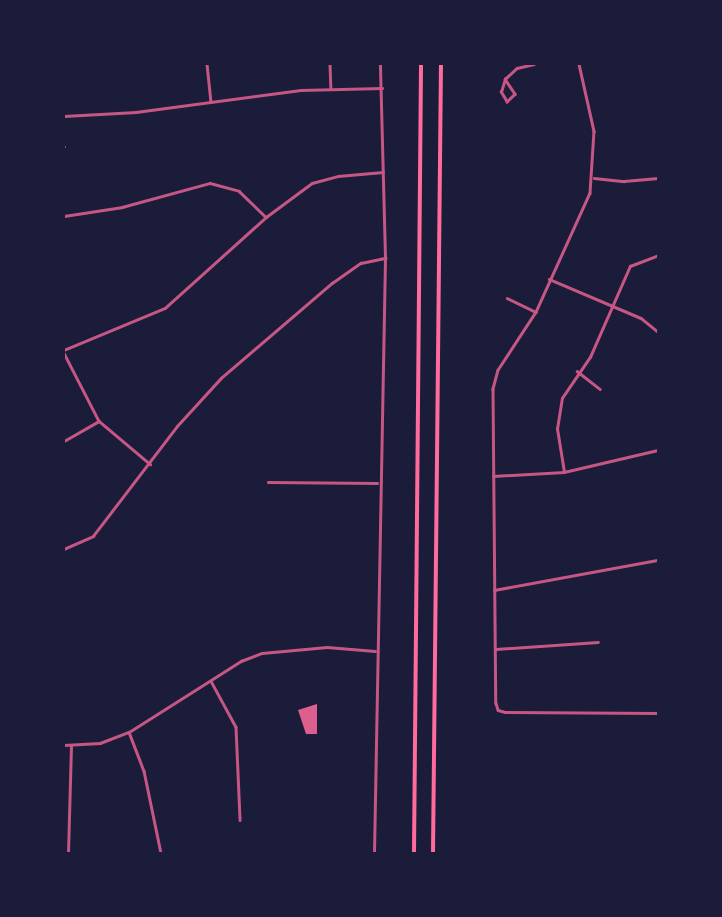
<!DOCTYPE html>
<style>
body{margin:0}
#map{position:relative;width:722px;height:917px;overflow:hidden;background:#1b1b3a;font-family:Spectral,serif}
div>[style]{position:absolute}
.building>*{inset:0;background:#dd5f8e}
.minor>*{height:2.5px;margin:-1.25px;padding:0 1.25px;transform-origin:1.25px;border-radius:1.25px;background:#c65784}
.trunk>*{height:4px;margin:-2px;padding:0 2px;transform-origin:2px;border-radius:2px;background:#ff6b9d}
span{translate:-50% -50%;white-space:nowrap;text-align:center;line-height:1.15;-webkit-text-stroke:5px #1b1b3a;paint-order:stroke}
.frame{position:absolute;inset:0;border:65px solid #1b1b3a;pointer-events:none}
</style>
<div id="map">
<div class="building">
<i style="clip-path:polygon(317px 704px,317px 734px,306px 734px,298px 710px)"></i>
</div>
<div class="minor">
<i style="left:207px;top:64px;width:37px;rotate:84deg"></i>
<i style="left:330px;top:64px;width:25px;rotate:88deg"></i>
<i style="left:579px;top:64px;width:69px;rotate:77.4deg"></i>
<i style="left:594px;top:131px;width:62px;rotate:93.7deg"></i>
<i style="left:590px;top:193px;width:131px;rotate:114.4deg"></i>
<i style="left:536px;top:312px;width:69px;rotate:123.2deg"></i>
<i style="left:498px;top:370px;width:20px;rotate:105deg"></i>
<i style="left:493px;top:389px;width:314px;rotate:89.5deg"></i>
<i style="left:496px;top:703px;width:7px;rotate:74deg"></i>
<i style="left:498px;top:710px;width:7px;rotate:16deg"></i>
<i style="left:505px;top:712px;width:153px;rotate:0.4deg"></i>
<i style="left:505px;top:79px;width:18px;rotate:56deg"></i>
<i style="left:515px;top:94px;width:11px;rotate:135deg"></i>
<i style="left:507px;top:102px;width:12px;rotate:-121deg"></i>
<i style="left:501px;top:92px;width:14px;rotate:-73deg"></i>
<i style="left:505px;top:79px;width:16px;rotate:-43deg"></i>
<i style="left:517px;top:68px;width:17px;rotate:-13deg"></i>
<i style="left:64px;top:116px;width:72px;rotate:-3.2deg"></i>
<i style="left:136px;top:112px;width:166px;rotate:-7.6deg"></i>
<i style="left:301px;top:90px;width:81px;rotate:-1.4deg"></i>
<i style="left:64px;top:147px;width:1px"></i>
<i style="left:594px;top:178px;width:30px;rotate:6deg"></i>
<i style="left:624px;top:181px;width:34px;rotate:-5deg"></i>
<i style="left:64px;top:216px;width:59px;rotate:-8.8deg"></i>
<i style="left:122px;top:207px;width:91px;rotate:-15.3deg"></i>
<i style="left:210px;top:183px;width:30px;rotate:15deg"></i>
<i style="left:239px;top:191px;width:37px;rotate:44deg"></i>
<i style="left:549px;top:279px;width:100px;rotate:23deg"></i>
<i style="left:641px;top:318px;width:22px;rotate:39deg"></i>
<i style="left:507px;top:298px;width:32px;rotate:26deg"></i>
<i style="left:64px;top:350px;width:109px;rotate:-22.6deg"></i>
<i style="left:165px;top:308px;width:136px;rotate:-42deg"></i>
<i style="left:266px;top:217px;width:57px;rotate:-36.5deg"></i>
<i style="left:312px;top:183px;width:27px;rotate:-15deg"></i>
<i style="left:338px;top:176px;width:45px;rotate:-5.1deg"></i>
<i style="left:64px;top:353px;width:76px;rotate:62.8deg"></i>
<i style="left:99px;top:421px;width:67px;rotate:40.1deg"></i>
<i style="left:577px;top:371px;width:29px;rotate:38deg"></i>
<i style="left:64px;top:441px;width:40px;rotate:-29.7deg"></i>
<i style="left:564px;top:472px;width:44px;rotate:-99.2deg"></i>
<i style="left:557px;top:429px;width:31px;rotate:-81deg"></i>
<i style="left:562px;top:398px;width:50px;rotate:-55.7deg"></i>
<i style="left:590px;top:357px;width:99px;rotate:-66.3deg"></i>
<i style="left:630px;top:266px;width:30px;rotate:-21deg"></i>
<i style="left:493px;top:476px;width:71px;rotate:-3.2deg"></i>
<i style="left:564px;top:472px;width:97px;rotate:-13.2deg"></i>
<i style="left:268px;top:482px;width:109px;rotate:0.5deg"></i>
<i style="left:64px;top:549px;width:32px;rotate:-24deg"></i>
<i style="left:93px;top:536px;width:138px;rotate:-52.6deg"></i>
<i style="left:177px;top:426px;width:65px;rotate:-47.5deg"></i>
<i style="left:221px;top:378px;width:146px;rotate:-40.6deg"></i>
<i style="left:332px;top:283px;width:35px;rotate:-35deg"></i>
<i style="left:361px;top:263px;width:25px;rotate:-12deg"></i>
<i style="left:494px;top:590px;width:167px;rotate:-10.4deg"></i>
<i style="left:496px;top:649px;width:102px;rotate:-3.9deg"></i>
<i style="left:211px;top:681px;width:52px;rotate:61.5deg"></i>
<i style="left:236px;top:727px;width:93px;rotate:87.5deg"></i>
<i style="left:129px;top:732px;width:42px;rotate:69deg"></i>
<i style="left:144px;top:771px;width:84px;rotate:78.3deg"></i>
<i style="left:64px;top:745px;width:36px;rotate:-3deg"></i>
<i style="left:100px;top:743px;width:31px;rotate:-21deg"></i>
<i style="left:129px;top:732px;width:133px;rotate:-32.4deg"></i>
<i style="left:241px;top:661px;width:22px;rotate:-21deg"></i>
<i style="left:262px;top:653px;width:65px;rotate:-5.3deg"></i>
<i style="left:327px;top:647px;width:48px;rotate:4.8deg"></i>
<i style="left:68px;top:853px;width:107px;rotate:-88.4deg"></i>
<i style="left:374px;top:853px;width:595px;rotate:-88.94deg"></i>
<i style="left:385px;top:258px;width:194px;rotate:-91.5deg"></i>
</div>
<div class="trunk">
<i style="left:414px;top:853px;width:789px;rotate:-89.49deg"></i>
<i style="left:433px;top:853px;width:789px;rotate:-89.42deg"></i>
</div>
<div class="frame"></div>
</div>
